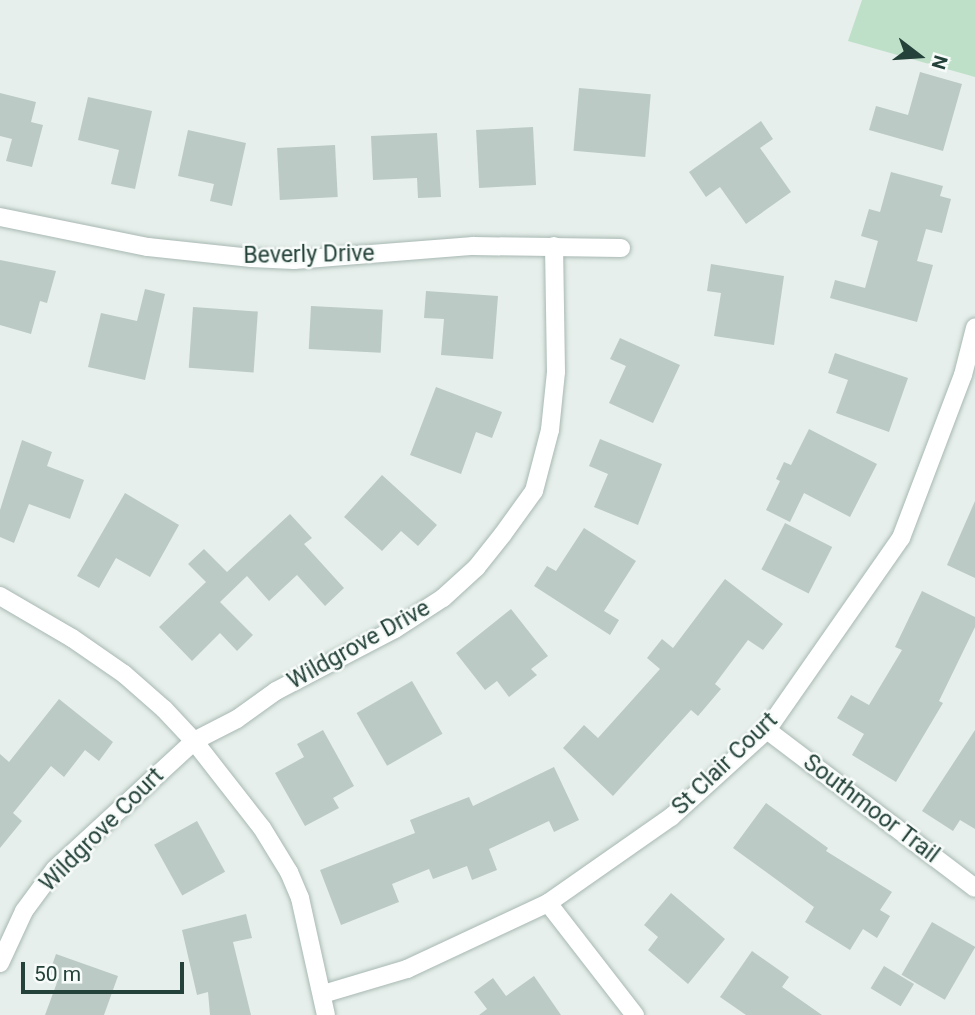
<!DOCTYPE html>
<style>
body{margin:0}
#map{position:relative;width:975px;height:1015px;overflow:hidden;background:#e6efeb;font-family:Roboto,sans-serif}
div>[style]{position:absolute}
.green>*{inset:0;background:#bfe0c8}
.building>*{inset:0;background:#bbcac4;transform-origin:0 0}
.roads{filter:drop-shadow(0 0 2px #a8b8b2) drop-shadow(0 0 2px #a8b8b2)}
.minor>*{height:18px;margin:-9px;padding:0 9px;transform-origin:9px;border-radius:9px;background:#fff}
span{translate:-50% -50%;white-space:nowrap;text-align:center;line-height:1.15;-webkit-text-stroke:5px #f7fbf9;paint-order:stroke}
.street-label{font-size:23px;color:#24423a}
.north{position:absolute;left:884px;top:21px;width:70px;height:70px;-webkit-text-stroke:5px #f7fbf9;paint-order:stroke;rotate:107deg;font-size:19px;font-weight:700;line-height:28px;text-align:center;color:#24423a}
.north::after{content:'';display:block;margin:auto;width:24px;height:32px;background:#24423a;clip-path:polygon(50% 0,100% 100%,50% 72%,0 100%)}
.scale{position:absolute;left:21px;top:962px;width:163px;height:32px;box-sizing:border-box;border:4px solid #24423a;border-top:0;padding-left:9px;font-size:21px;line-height:24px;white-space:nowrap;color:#24423a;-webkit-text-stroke:5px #f7fbf9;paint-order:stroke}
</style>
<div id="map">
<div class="green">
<i style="clip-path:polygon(862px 0,975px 0,975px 77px,848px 41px)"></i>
</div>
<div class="building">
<i style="clip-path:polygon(920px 72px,962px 84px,943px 151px,869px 130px,876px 106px,908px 115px)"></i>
<i style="left:579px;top:88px;width:72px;height:63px;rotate:5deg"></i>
<i style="clip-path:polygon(0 93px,36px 102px,31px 122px,43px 125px,32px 167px,6px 161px,12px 139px,0 136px)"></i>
<i style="clip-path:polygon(88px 97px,152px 111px,135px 189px,111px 184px,119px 150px,78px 140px)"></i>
<i style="clip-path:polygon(761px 121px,773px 139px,760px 148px,791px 192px,746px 224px,720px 187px,706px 197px,689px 172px)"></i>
<i style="left:533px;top:127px;width:58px;height:57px;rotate:87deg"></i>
<i style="clip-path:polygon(188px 130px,246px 143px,232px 206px,210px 201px,214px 184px,178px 176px)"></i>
<i style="clip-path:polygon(437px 133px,441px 197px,418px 198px,417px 178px,373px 180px,371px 136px)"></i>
<i style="left:335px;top:145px;width:52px;height:58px;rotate:87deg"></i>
<i style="clip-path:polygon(891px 172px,943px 186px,940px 196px,951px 199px,942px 233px,926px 229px,917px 261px,933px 265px,917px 322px,830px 298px,835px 280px,865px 288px,878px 241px,861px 236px,869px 209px,880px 212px)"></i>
<i style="clip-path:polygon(0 260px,56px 271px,47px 303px,40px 301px,31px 334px,0 325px)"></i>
<i style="clip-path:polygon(711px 264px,784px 276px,774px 345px,714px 336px,721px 293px,707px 291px)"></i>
<i style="clip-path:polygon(145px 289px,165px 294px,145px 380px,88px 367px,101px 313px,137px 321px)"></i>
<i style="clip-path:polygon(426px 291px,498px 296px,493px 359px,441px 355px,444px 319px,424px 318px)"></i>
<i style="left:311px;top:306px;width:72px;height:43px;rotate:3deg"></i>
<i style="left:193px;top:307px;width:65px;height:61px;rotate:4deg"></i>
<i style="clip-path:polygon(620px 338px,680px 365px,653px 423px,609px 403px,626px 366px,610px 359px)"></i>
<i style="clip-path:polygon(835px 353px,908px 378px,889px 432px,836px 413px,848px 380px,828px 373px)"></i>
<i style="clip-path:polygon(436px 387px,502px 412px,492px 438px,476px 432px,461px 474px,410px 455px)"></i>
<i style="clip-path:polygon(809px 429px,877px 464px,850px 517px,804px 493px,790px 522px,766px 510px,780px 481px,776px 479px,784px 462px,791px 465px)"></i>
<i style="clip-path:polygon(600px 439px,662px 464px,638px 525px,594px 507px,608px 474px,589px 466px)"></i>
<i style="clip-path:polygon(22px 440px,52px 452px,47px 466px,84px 480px,70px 519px,29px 504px,14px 543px,0 537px,0 510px)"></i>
<i style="clip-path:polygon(382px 475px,437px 525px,418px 546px,401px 531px,382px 551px,344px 517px)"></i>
<i style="clip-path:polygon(125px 493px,179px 525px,150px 577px,116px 558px,99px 588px,77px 576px)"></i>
<i style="clip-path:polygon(975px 501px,975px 578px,947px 565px)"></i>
<i style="clip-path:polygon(290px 514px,312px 538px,304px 544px,344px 588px,325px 606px,297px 575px,269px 601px,247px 576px,220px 602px,253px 635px,237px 651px,220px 633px,192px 661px,159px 627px,206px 582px,188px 564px,204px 549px,227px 572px)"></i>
<i style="left:785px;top:523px;width:53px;height:52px;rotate:27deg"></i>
<i style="clip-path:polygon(584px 528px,636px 561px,604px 611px,619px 620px,610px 635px,534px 586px,547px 566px,556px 571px)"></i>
<i style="clip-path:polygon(725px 579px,783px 624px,763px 650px,748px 640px,715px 684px,721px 689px,698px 716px,691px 710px,613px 796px,563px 748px,584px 725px,598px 738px,660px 669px,647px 658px,662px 639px,673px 648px)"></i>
<i style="clip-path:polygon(922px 591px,975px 617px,975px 627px,939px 701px,943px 703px,896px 782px,852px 755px,864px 734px,837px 718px,851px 695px,869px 705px,902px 650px,895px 647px)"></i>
<i style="clip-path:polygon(511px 609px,548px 656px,531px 669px,537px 675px,509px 697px,497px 681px,485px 690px,456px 653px)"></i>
<i style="left:412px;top:681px;width:61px;height:64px;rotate:60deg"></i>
<i style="clip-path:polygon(59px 699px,113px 742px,99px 761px,85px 750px,64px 777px,51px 766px,13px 813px,22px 821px,0 848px,0 754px,9px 762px)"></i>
<i style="clip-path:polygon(323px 730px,354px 786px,333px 798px,339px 808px,305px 826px,275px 773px,304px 757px,297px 744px)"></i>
<i style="clip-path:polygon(975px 730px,975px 829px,960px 820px,953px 831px,922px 811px)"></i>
<i style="clip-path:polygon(554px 767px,579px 820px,554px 832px,549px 821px,489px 849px,497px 870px,472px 880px,467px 866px,433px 879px,429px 869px,392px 884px,399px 902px,341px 925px,320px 870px,415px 833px,410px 820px,469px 797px,473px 806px)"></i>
<i style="clip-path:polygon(766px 803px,828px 848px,826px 851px,892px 892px,880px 910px,890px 916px,877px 938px,863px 929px,850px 950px,805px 922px,814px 907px,733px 848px)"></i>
<i style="left:197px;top:821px;width:58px;height:49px;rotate:61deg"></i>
<i style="clip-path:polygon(671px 893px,725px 939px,688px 984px,648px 950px,658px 937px,644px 925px)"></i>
<i style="clip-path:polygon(246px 914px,252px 938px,233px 942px,251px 1015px,210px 1015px,208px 992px,197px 995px,182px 930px)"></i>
<i style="left:932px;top:922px;width:50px;height:61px;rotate:30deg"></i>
<i style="clip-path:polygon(752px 951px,789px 977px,782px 987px,822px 1015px,746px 1015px,720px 997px)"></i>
<i style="clip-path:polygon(56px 954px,118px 976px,104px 1015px,45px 1015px,59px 977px,49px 974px)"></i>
<i style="left:884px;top:966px;width:35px;height:26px;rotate:31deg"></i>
<i style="clip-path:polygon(534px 976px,561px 1015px,479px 1015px,487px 1009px,474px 992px,493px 978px,506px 996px)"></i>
</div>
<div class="roads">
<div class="minor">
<i style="left:0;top:217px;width:151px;rotate:11.5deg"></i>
<i style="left:148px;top:247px;width:104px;rotate:6.1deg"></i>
<i style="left:251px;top:258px;width:43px;rotate:2.7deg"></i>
<i style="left:294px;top:260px;width:180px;rotate:-4.5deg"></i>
<i style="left:473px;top:246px;width:148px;rotate:0.8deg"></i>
<i style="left:0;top:596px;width:83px;rotate:30.3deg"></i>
<i style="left:72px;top:638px;width:63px;rotate:34.7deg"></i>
<i style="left:124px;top:674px;width:53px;rotate:41.2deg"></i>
<i style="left:164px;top:709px;width:44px;rotate:46.8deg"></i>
<i style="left:194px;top:741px;width:110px;rotate:52deg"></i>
<i style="left:262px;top:828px;width:52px;rotate:58.5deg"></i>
<i style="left:289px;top:872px;width:28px;rotate:67deg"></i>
<i style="left:300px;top:898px;width:120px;rotate:77.5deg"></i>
<i style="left:767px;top:730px;width:261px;rotate:37.2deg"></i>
<i style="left:548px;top:903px;width:142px;rotate:52.2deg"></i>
<i style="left:0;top:963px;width:57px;rotate:-65.2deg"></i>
<i style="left:24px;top:911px;width:52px;rotate:-53.6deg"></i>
<i style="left:55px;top:869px;width:189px;rotate:-42.6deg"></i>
<i style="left:194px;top:741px;width:48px;rotate:-27.1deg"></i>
<i style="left:237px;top:719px;width:48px;rotate:-35.7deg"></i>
<i style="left:276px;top:691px;width:134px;rotate:-27.5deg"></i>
<i style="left:395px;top:629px;width:57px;rotate:-32.9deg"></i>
<i style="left:443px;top:598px;width:45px;rotate:-42.3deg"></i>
<i style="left:476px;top:568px;width:43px;rotate:-51.5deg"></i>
<i style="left:503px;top:534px;width:53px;rotate:-54.2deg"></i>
<i style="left:534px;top:491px;width:63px;rotate:-75.3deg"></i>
<i style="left:550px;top:430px;width:58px;rotate:-84.1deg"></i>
<i style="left:556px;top:372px;width:126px;rotate:-90.9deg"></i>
<i style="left:323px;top:994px;width:88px;rotate:-16.6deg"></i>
<i style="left:407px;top:969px;width:156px;rotate:-25.1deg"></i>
<i style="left:548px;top:903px;width:150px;rotate:-35deg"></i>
<i style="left:671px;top:817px;width:130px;rotate:-42.2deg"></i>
<i style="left:767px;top:730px;width:234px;rotate:-55.1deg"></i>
<i style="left:901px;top:538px;width:174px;rotate:-69.2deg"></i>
<i style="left:963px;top:375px;width:49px;rotate:-75.7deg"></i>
</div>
</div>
<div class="street-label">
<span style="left:309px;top:255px;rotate:-1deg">Beverly Drive</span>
<span style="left:359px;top:645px;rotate:-29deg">Wildgrove Drive</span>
<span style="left:725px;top:764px;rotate:-44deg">St Clair Court</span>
<span style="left:871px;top:809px;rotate:37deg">Southmoor Trail</span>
<span style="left:102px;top:830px;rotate:-45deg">Wildgrove Court</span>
</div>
<div class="north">N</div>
<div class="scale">50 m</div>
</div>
